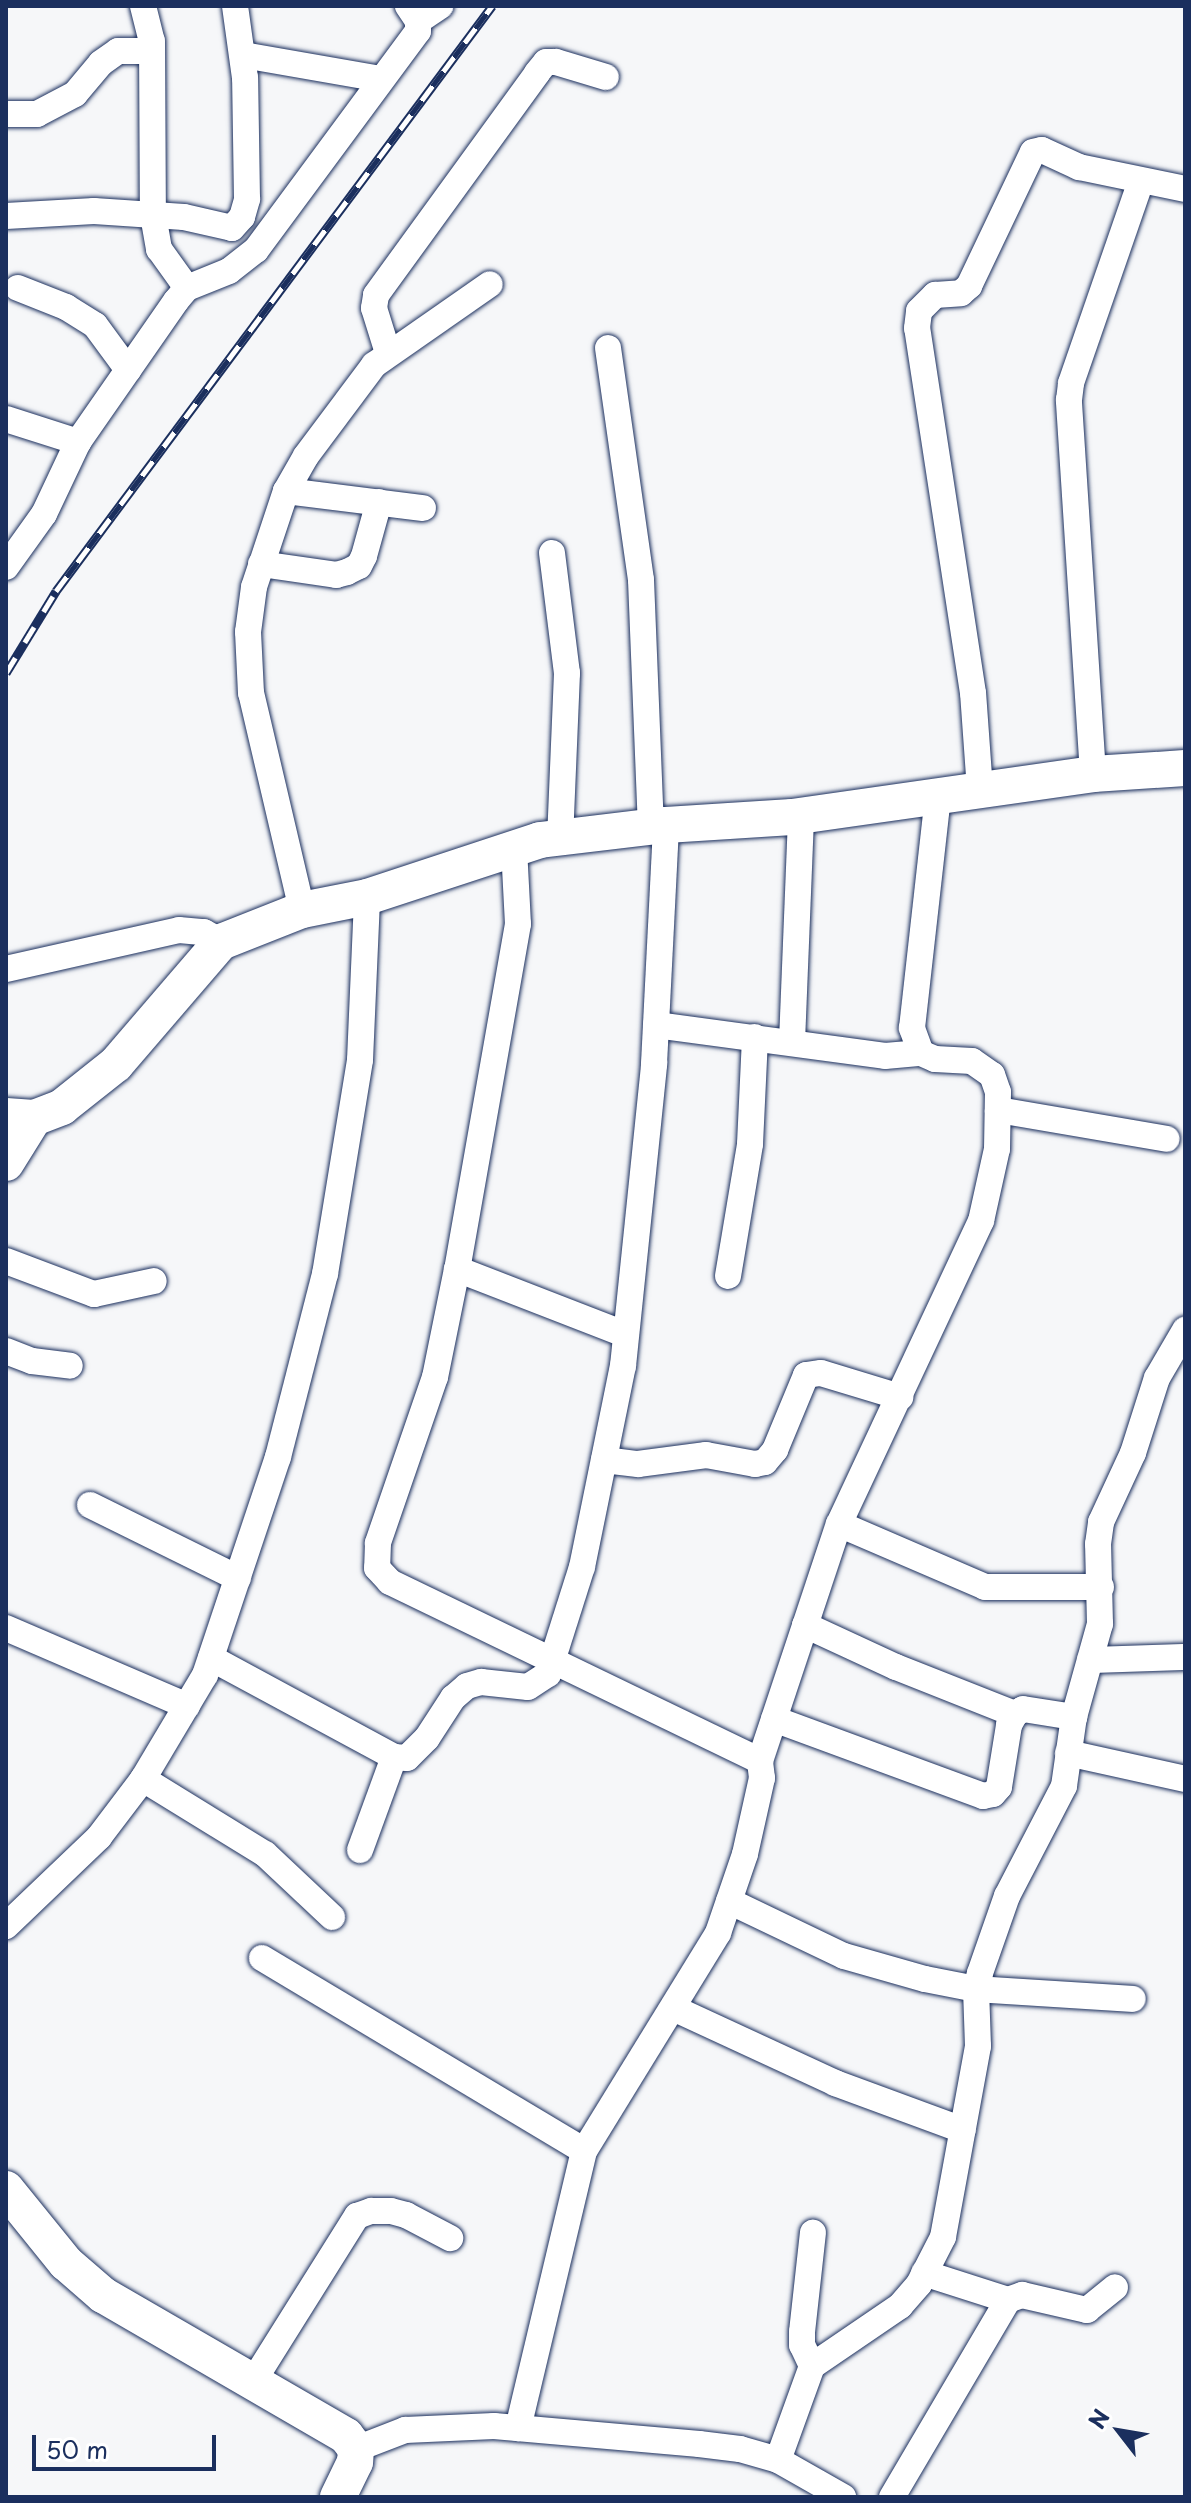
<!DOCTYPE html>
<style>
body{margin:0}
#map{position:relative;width:1191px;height:2503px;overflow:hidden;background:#f6f7f9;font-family:"Playpen Sans",sans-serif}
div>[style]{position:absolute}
.roads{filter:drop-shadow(0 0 2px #1b2f5e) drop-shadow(0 0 2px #1b2f5e)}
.street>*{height:26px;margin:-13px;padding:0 13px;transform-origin:13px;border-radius:13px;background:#fff}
.secondary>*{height:36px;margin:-18px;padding:0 18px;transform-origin:18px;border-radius:18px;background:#fff}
.rail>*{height:9px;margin-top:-4.5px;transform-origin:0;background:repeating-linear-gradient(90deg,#fff 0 18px,#1b2f5e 0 36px);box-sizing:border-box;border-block:2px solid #1b2f5e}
span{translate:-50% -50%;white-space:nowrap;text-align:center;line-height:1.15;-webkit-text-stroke:8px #fff;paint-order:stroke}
.frame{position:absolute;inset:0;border:8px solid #1b2f5e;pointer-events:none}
.north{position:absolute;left:1079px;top:2391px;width:80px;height:80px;-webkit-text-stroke:6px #fff;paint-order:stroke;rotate:301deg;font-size:22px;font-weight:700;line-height:32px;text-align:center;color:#1b2f5e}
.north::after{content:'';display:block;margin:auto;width:28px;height:36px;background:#1b2f5e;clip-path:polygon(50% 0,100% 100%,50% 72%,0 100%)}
.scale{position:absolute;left:32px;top:2435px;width:184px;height:36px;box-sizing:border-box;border:4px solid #1b2f5e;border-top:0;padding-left:10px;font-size:24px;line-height:28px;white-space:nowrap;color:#1b2f5e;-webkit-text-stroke:6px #fff;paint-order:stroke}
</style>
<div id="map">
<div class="roads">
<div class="street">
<i style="left:143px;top:6px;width:36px;rotate:76deg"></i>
<i style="left:152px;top:41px;width:174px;rotate:89.7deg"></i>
<i style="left:153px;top:215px;width:35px;rotate:80deg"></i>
<i style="left:159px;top:249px;width:48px;rotate:54.3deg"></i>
<i style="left:418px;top:21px;width:27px;rotate:-34deg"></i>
<i style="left:243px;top:55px;width:140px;rotate:9.9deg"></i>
<i style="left:6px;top:114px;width:31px"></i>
<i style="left:37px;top:114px;width:43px;rotate:-27.8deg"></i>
<i style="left:75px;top:94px;width:40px;rotate:-50deg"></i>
<i style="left:101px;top:63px;width:21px;rotate:-35deg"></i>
<i style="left:118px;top:51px;width:34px"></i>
<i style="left:6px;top:216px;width:88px;rotate:-3.3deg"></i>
<i style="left:94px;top:211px;width:90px;rotate:3.8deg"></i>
<i style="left:184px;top:217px;width:49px;rotate:12.9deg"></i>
<i style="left:232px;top:228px;width:15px;rotate:-48deg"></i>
<i style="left:242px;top:217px;width:19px;rotate:-74deg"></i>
<i style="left:247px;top:199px;width:121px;rotate:-90.9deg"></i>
<i style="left:245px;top:78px;width:73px;rotate:-97.9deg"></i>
<i style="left:18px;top:288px;width:52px;rotate:21.6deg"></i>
<i style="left:66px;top:307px;width:34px;rotate:32deg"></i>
<i style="left:95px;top:325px;width:56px;rotate:53.7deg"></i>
<i style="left:608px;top:348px;width:234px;rotate:81.9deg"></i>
<i style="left:641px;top:580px;width:246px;rotate:87.7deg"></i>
<i style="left:388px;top:353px;width:47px;rotate:-107.3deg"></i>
<i style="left:374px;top:308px;width:13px;rotate:-81deg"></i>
<i style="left:376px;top:295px;width:274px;rotate:-54deg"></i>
<i style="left:537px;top:73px;width:14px;rotate:-51deg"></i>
<i style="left:546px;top:62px;width:10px"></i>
<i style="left:556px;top:62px;width:52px;rotate:16.7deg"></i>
<i style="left:6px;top:419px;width:76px;rotate:17.7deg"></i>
<i style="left:286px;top:491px;width:138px;rotate:7.1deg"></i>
<i style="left:552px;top:553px;width:121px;rotate:82.9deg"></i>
<i style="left:567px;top:673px;width:164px;rotate:92.4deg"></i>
<i style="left:261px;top:564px;width:76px;rotate:8.3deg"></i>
<i style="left:336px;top:575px;width:11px;rotate:-15deg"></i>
<i style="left:347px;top:572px;width:13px;rotate:-27deg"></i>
<i style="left:359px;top:566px;width:11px;rotate:-63deg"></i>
<i style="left:364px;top:556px;width:56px;rotate:-74.5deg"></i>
<i style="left:6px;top:567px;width:65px;rotate:-54.4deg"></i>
<i style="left:44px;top:514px;width:80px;rotate:-64.7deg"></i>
<i style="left:78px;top:442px;width:172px;rotate:-55.2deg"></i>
<i style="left:176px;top:301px;width:17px;rotate:-50deg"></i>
<i style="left:187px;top:288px;width:45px;rotate:-22deg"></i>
<i style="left:229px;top:271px;width:34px;rotate:-38deg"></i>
<i style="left:256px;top:250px;width:272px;rotate:-53.5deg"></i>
<i style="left:418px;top:31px;width:10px;rotate:-90deg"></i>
<i style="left:418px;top:21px;width:18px;rotate:-124deg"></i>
<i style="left:1093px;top:774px;width:375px;rotate:-93.7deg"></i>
<i style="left:1069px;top:400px;width:17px;rotate:-83deg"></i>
<i style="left:1071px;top:383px;width:214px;rotate:-70.9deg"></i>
<i style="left:980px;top:790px;width:97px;rotate:-94.1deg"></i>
<i style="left:973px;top:693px;width:369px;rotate:-98.7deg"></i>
<i style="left:917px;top:328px;width:17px;rotate:-83deg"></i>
<i style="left:919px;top:311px;width:23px;rotate:-45deg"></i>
<i style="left:935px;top:295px;width:26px;rotate:-4deg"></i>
<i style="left:961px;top:293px;width:11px;rotate:-41deg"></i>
<i style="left:969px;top:286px;width:148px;rotate:-64.5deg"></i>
<i style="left:1033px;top:152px;width:9px;rotate:-13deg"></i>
<i style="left:1042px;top:150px;width:41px;rotate:24.7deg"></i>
<i style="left:1079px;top:167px;width:108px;rotate:11.7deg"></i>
<i style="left:514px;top:848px;width:76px;rotate:87deg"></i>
<i style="left:518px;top:924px;width:350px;rotate:100deg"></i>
<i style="left:457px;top:1269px;width:110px;rotate:101.5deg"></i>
<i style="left:435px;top:1377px;width:176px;rotate:109deg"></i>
<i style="left:378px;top:1543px;width:25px;rotate:92deg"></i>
<i style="left:377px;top:1568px;width:19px;rotate:47deg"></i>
<i style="left:390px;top:1582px;width:411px;rotate:25.8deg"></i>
<i style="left:302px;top:910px;width:223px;rotate:-103.2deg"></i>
<i style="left:251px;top:693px;width:61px;rotate:-92.8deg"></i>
<i style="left:248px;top:632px;width:45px;rotate:-82.4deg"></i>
<i style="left:254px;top:587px;width:101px;rotate:-71.6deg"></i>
<i style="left:286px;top:491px;width:40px;rotate:-60.3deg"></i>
<i style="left:306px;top:456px;width:114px;rotate:-53.2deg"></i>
<i style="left:374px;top:365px;width:141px;rotate:-34.9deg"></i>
<i style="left:6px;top:969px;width:177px;rotate:-12.7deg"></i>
<i style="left:179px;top:930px;width:25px;rotate:5deg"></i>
<i style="left:204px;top:932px;width:20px;rotate:30deg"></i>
<i style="left:656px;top:1025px;width:231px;rotate:7.7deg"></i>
<i style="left:885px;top:1056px;width:36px;rotate:-5deg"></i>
<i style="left:792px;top:1042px;width:227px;rotate:-87.7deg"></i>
<i style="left:998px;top:1110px;width:171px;rotate:9.7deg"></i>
<i style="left:6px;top:1261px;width:94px;rotate:20.6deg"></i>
<i style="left:94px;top:1294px;width:61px;rotate:-12.2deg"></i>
<i style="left:457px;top:1269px;width:180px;rotate:21.2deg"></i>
<i style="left:728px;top:1276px;width:134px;rotate:-80.5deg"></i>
<i style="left:750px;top:1144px;width:107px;rotate:-87.3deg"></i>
<i style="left:6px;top:1351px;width:28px;rotate:21deg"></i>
<i style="left:32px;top:1361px;width:38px;rotate:7deg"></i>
<i style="left:604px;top:1460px;width:34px;rotate:7deg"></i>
<i style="left:638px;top:1464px;width:69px;rotate:-7.5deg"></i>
<i style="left:706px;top:1455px;width:50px;rotate:10.4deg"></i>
<i style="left:755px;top:1464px;width:10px;rotate:-11deg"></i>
<i style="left:765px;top:1462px;width:16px;rotate:-50deg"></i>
<i style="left:775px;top:1450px;width:81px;rotate:-67.5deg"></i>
<i style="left:806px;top:1375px;width:15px;rotate:-8deg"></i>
<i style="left:821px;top:1373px;width:83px;rotate:16.9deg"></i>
<i style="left:90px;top:1505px;width:165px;rotate:26.3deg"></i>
<i style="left:839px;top:1524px;width:159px;rotate:23.3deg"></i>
<i style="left:985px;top:1587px;width:116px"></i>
<i style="left:805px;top:1625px;width:100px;rotate:24.8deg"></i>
<i style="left:896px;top:1667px;width:128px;rotate:21.6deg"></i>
<i style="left:6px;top:1628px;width:197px;rotate:23.3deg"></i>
<i style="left:211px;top:1658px;width:208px;rotate:28.4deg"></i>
<i style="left:394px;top:1757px;width:13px;rotate:4deg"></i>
<i style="left:407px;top:1758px;width:28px;rotate:-45deg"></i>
<i style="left:427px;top:1738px;width:48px;rotate:-57deg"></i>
<i style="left:453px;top:1698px;width:18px;rotate:-41deg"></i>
<i style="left:467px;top:1686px;width:15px;rotate:-16deg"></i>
<i style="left:481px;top:1682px;width:47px;rotate:6.1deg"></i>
<i style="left:528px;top:1687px;width:24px;rotate:-33deg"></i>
<i style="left:548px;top:1674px;width:112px;rotate:-72.4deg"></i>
<i style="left:582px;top:1567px;width:205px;rotate:-78.5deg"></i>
<i style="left:623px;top:1366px;width:304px;rotate:-84.1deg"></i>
<i style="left:654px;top:1064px;width:239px;rotate:-87.1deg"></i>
<i style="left:1090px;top:1660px;width:95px;rotate:-1.8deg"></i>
<i style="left:774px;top:1719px;width:223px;rotate:20.2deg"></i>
<i style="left:983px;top:1796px;width:10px;rotate:-11deg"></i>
<i style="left:993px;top:1794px;width:9px;rotate:-49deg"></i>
<i style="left:999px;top:1787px;width:63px;rotate:-80.8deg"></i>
<i style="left:1009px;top:1725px;width:13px;rotate:-61deg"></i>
<i style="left:1015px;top:1714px;width:9px;rotate:-32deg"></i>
<i style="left:1023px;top:1709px;width:52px;rotate:8.9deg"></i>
<i style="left:1068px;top:1753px;width:120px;rotate:12.5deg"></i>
<i style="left:143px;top:1779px;width:143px;rotate:31.6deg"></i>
<i style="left:265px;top:1854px;width:92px;rotate:43.2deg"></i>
<i style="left:360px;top:1850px;width:99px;rotate:-69.9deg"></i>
<i style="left:729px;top:1901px;width:127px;rotate:25.6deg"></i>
<i style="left:844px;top:1956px;width:84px;rotate:15.9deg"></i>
<i style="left:925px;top:1979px;width:52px;rotate:11.1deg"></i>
<i style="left:976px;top:1989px;width:157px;rotate:3.6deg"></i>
<i style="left:6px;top:1926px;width:129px;rotate:-43.7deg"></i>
<i style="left:99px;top:1837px;width:73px;rotate:-52.8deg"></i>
<i style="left:143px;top:1779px;width:121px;rotate:-59.2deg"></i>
<i style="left:205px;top:1675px;width:230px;rotate:-71.5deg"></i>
<i style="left:278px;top:1457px;width:189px;rotate:-75.6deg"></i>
<i style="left:325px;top:1274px;width:217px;rotate:-80.7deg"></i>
<i style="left:360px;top:1060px;width:163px;rotate:-87.5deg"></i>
<i style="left:262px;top:1958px;width:375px;rotate:30.9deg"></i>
<i style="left:673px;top:2008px;width:179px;rotate:24.8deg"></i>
<i style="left:835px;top:2083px;width:136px;rotate:20.2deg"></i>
<i style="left:924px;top:2273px;width:88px;rotate:17.8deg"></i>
<i style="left:812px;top:2366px;width:23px;rotate:-115deg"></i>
<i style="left:802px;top:2345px;width:13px;rotate:-90deg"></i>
<i style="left:802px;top:2332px;width:100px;rotate:-83.7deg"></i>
<i style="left:254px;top:2380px;width:194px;rotate:-57.9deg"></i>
<i style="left:357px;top:2216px;width:15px;rotate:-20deg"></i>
<i style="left:371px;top:2211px;width:20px"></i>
<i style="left:391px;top:2211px;width:16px;rotate:15deg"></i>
<i style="left:406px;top:2215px;width:50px;rotate:27.6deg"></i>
<i style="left:518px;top:2428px;width:285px;rotate:-76.6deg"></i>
<i style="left:584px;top:2151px;width:256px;rotate:-58.4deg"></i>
<i style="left:718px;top:1933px;width:83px;rotate:-71.1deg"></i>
<i style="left:745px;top:1854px;width:78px;rotate:-77.4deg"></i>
<i style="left:762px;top:1778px;width:17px;rotate:-97deg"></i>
<i style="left:760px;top:1761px;width:250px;rotate:-71.6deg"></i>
<i style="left:839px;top:1524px;width:335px;rotate:-64.9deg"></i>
<i style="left:981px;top:1221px;width:74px;rotate:-77.5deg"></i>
<i style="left:997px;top:1149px;width:57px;rotate:-89deg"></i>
<i style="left:998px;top:1092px;width:18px;rotate:-109deg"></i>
<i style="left:992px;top:1075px;width:24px;rotate:-145deg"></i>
<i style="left:972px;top:1061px;width:37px;rotate:-177deg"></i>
<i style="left:935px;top:1059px;width:15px;rotate:-157deg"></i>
<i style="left:921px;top:1053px;width:27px;rotate:-110deg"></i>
<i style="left:912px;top:1028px;width:234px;rotate:-83.6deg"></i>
<i style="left:356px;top:2449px;width:53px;rotate:-21.2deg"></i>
<i style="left:405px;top:2430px;width:89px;rotate:-2.6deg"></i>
<i style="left:494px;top:2426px;width:206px;rotate:5deg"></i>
<i style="left:699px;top:2444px;width:41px;rotate:7deg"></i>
<i style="left:740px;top:2449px;width:40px;rotate:16deg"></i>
<i style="left:778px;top:2460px;width:75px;rotate:29.6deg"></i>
<i style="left:778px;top:2460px;width:100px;rotate:-70.1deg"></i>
<i style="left:812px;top:2366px;width:107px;rotate:-34.3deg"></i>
<i style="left:900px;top:2306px;width:29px;rotate:-49deg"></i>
<i style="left:919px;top:2284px;width:53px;rotate:-62.9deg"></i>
<i style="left:943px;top:2237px;width:194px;rotate:-79.6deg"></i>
<i style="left:978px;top:2046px;width:57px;rotate:-92deg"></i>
<i style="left:976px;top:1989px;width:16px;rotate:-76deg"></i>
<i style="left:980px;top:1973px;width:82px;rotate:-70.7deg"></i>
<i style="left:1007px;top:1896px;width:124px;rotate:-62.6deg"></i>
<i style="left:1064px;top:1786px;width:70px;rotate:-81.8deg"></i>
<i style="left:1074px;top:1717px;width:97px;rotate:-74.4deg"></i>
<i style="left:1100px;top:1624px;width:80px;rotate:-91.4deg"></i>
<i style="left:1098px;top:1544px;width:22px;rotate:-82deg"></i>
<i style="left:1101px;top:1522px;width:76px;rotate:-65.1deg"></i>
<i style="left:1133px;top:1453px;width:79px;rotate:-72.3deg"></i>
<i style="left:1157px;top:1378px;width:56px;rotate:-59.7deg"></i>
<i style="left:892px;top:2497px;width:229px;rotate:-59.5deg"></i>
<i style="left:1008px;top:2300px;width:15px;rotate:-20deg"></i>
<i style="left:1022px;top:2295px;width:67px;rotate:13deg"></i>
<i style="left:1087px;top:2310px;width:36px;rotate:-39deg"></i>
</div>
<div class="secondary">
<i style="left:6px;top:1116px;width:28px;rotate:4deg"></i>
<i style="left:34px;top:1118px;width:30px;rotate:-21deg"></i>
<i style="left:62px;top:1107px;width:69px;rotate:-38.5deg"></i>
<i style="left:116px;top:1064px;width:161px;rotate:-49.3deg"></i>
<i style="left:221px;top:942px;width:87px;rotate:-21.6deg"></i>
<i style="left:302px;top:910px;width:66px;rotate:-11.3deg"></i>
<i style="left:367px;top:897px;width:182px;rotate:-18.2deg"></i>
<i style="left:540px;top:840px;width:127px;rotate:-6.8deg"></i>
<i style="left:666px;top:825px;width:126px;rotate:-3.6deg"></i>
<i style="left:792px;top:817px;width:304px;rotate:-8.1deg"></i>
<i style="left:1093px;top:774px;width:92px;rotate:-3.7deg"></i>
<i style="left:6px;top:1163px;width:53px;rotate:-58.1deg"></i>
<i style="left:6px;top:2189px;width:95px;rotate:51deg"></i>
<i style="left:66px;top:2263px;width:49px;rotate:40.9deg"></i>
<i style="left:103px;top:2295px;width:281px;rotate:30.1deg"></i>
<i style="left:346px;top:2436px;width:16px;rotate:52deg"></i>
<i style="left:356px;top:2449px;width:13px;rotate:94deg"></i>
<i style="left:355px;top:2462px;width:39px;rotate:116deg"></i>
</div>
</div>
<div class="rail">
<i style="left:6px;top:673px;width:96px;rotate:-58.6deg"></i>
<i style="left:56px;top:591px;width:730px;rotate:-53.3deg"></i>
</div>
<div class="frame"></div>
<div class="north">N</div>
<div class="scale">50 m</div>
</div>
